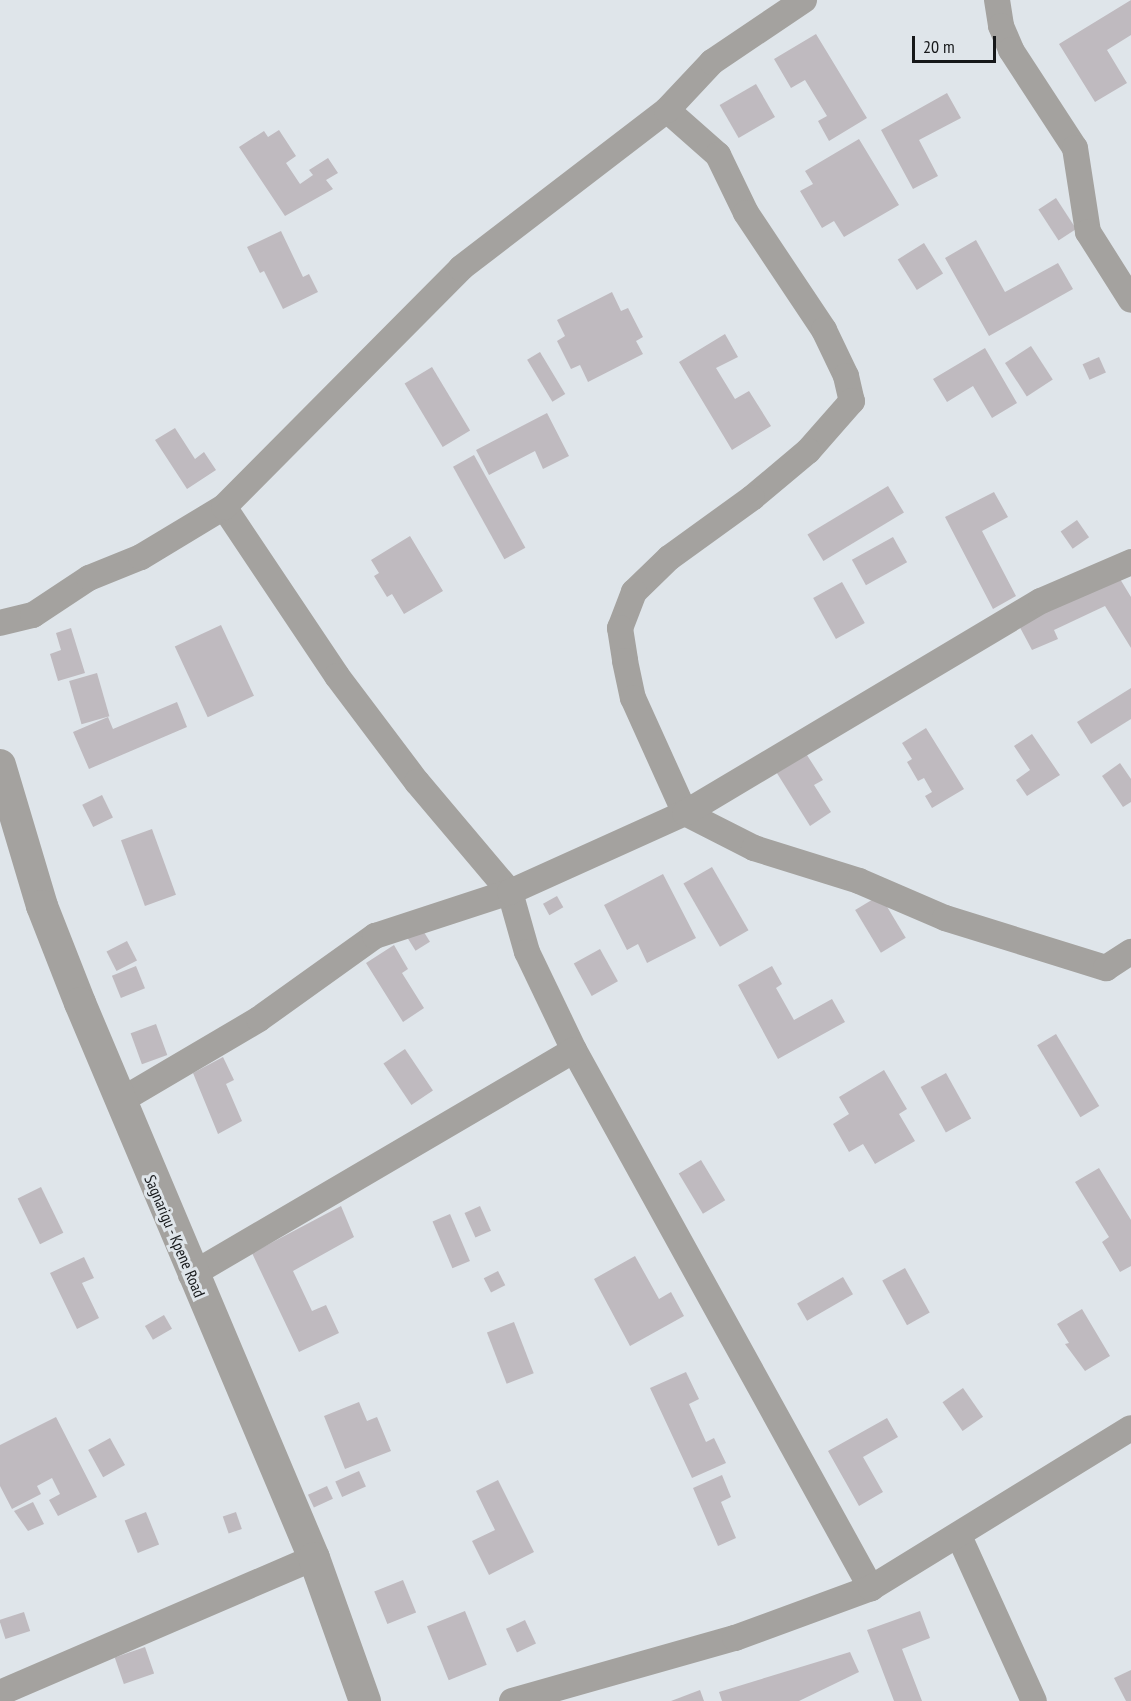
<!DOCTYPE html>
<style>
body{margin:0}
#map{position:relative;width:1131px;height:1701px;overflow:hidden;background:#dfe5ea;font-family:"PT Sans Narrow",sans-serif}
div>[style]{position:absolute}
.building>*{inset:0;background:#bfbabf;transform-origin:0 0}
.minor>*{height:26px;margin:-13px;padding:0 13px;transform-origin:13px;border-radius:13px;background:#a4a29f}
.tertiary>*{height:32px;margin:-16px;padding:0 16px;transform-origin:16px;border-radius:16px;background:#a4a29f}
span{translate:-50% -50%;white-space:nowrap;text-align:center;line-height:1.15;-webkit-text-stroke:6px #dfe5ea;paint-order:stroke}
.street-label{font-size:16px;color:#16181a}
.scale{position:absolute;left:912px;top:36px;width:84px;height:27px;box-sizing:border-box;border:3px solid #16181a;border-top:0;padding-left:8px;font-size:18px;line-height:21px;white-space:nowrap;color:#16181a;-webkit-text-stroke:4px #dfe5ea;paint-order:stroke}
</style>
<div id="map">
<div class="building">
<i style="clip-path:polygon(1131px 0,1131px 35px,1107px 50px,1127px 83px,1095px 102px,1059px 44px)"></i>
<i style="clip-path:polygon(816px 34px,867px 118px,829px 141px,818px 121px,827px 116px,805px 80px,791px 88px,774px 59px)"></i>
<i style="left:756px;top:84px;width:38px;height:42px;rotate:60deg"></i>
<i style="clip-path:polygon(947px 93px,961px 118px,919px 140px,938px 176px,913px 189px,881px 130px)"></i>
<i style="clip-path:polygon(279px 130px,296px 156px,286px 163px,300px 184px,313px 175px,309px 170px,328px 158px,338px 173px,326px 180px,333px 189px,285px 216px,239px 147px,264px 131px,268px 137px)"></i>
<i style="clip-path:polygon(859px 139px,899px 205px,844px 237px,834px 221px,822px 228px,800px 191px,813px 184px,805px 171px)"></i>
<i style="left:1056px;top:198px;width:37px;height:21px;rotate:57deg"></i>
<i style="clip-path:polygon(281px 231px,303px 277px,309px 274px,318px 292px,283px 309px,264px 271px,260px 273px,247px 247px)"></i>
<i style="clip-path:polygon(976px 240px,1005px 292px,1058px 263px,1073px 289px,989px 336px,945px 258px)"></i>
<i style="left:924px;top:243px;width:36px;height:31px;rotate:58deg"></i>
<i style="clip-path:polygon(612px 292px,621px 311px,628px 308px,643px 337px,636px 341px,643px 354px,588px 382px,580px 365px,571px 369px,557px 341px,565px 336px,557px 320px)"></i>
<i style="clip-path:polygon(725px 334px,738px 357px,716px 368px,735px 399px,749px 391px,771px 426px,732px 450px,679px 362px)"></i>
<i style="left:1031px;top:346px;width:40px;height:31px;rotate:57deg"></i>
<i style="clip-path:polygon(985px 348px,1017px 403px,992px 418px,973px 386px,947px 402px,933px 379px)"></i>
<i style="left:540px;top:352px;width:49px;height:15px;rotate:59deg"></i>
<i style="left:1099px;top:357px;width:17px;height:18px;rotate:66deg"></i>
<i style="left:432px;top:367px;width:74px;height:32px;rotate:59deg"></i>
<i style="clip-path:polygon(547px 413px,569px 456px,543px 469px,535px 451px,489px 475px,476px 450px)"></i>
<i style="clip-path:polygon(175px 428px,195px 459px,204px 452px,216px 470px,187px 489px,155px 440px)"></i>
<i style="left:474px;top:455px;width:106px;height:24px;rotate:61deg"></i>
<i style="left:888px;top:486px;width:31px;height:94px;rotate:59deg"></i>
<i style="clip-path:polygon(994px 492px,1008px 517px,982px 531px,1016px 596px,993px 609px,945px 517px)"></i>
<i style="left:1077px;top:520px;width:21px;height:20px;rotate:55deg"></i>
<i style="clip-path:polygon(410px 536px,443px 591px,404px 614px,392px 594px,387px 597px,374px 576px,379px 573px,371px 560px)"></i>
<i style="left:893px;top:537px;width:29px;height:47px;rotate:61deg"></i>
<i style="clip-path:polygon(1117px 574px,1131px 597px,1131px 648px,1105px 606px,1054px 630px,1058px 639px,1032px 650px,1015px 618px)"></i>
<i style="left:842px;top:582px;width:47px;height:33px;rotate:61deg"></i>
<i style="left:221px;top:625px;width:78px;height:51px;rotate:65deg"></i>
<i style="clip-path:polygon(71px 628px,85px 673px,58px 681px,50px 654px,61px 650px,56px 633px)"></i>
<i style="left:97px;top:673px;width:45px;height:29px;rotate:74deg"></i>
<i style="clip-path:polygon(1131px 688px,1131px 719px,1091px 744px,1077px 722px)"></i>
<i style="clip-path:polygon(177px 702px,187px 727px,89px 769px,73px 732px,108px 717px,113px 729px)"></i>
<i style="clip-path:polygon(926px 728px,964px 789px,932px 808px,925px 796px,932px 792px,924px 778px,918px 781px,907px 762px,912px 759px,902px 743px)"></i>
<i style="clip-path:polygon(1032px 734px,1060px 775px,1027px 796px,1016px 780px,1030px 770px,1014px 746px)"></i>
<i style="clip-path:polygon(805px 752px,823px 780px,814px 785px,831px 812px,810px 826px,775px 770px)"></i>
<i style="clip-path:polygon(1120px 763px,1131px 779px,1131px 802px,1123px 807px,1102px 776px)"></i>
<i style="left:102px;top:795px;width:25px;height:22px;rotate:64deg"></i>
<i style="left:152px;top:829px;width:70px;height:33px;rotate:70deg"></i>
<i style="left:712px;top:867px;width:73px;height:33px;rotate:60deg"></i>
<i style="clip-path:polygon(663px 874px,696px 938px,647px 963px,638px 944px,627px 950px,604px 905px)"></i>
<i style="left:880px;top:895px;width:50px;height:29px;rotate:59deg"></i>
<i style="left:557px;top:896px;width:13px;height:16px;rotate:61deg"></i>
<i style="left:422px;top:929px;width:15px;height:17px;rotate:58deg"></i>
<i style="left:127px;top:941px;width:22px;height:23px;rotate:63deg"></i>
<i style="clip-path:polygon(394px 945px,408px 969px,402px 973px,424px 1008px,403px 1022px,366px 963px)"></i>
<i style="left:600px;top:949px;width:37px;height:30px;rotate:61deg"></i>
<i style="left:136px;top:966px;width:24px;height:26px;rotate:68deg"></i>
<i style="clip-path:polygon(772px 966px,782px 984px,776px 988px,794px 1020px,832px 999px,845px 1022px,778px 1059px,738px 985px)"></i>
<i style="left:156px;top:1024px;width:33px;height:27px;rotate:70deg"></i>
<i style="left:1056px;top:1034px;width:84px;height:22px;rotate:59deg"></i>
<i style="left:405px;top:1049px;width:50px;height:26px;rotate:56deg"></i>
<i style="clip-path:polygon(223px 1057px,234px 1080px,226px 1084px,242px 1121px,218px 1134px,193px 1073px)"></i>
<i style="clip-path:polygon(884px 1070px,907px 1109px,899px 1114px,915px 1141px,875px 1164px,863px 1144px,849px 1152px,833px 1124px,849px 1114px,839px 1097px)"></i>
<i style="left:946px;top:1073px;width:52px;height:29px;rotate:61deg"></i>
<i style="left:701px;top:1160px;width:47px;height:26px;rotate:59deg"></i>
<i style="clip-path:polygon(1099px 1168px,1131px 1220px,1131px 1266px,1120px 1272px,1102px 1242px,1109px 1237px,1075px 1182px)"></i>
<i style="left:41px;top:1187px;width:51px;height:26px;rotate:64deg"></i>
<i style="clip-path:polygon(341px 1206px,354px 1237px,293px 1271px,312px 1311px,326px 1305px,339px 1333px,299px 1352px,252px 1253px)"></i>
<i style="left:480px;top:1206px;width:27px;height:17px;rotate:66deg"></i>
<i style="left:450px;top:1214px;width:51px;height:19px;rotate:67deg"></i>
<i style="clip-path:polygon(635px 1256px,659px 1299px,671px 1292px,684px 1316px,630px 1346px,594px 1279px)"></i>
<i style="clip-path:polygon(84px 1257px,94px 1278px,82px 1283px,99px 1318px,77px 1329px,50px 1273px)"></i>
<i style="left:905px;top:1268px;width:51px;height:26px;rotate:61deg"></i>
<i style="left:498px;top:1271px;width:16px;height:16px;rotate:63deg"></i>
<i style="left:843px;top:1277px;width:20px;height:53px;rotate:60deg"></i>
<i style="clip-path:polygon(1082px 1309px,1110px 1356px,1085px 1371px,1065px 1344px,1069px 1343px,1057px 1324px)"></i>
<i style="left:164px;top:1315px;width:16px;height:22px;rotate:60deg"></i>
<i style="left:514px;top:1322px;width:55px;height:29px;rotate:69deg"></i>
<i style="clip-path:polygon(686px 1372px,699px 1399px,689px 1404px,706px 1442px,714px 1438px,726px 1463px,692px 1478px,650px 1388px)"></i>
<i style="left:963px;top:1388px;width:35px;height:25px;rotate:55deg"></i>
<i style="clip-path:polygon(359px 1402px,367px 1421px,377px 1417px,391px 1451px,345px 1469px,324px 1416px)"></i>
<i style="clip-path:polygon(56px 1417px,97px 1497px,58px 1516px,49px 1500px,60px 1494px,52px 1478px,37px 1486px,41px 1494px,12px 1509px,0 1486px,0 1445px)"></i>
<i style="clip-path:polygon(887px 1418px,898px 1437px,863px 1457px,883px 1492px,859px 1506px,828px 1451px)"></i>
<i style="left:110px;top:1438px;width:31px;height:25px;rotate:61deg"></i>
<i style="left:359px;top:1471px;width:17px;height:26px;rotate:66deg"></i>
<i style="clip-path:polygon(722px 1475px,731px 1497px,721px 1502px,736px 1538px,718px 1546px,693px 1488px)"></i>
<i style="clip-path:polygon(498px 1480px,534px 1552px,489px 1575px,472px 1541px,495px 1530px,476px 1491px)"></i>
<i style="left:327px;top:1486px;width:14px;height:21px;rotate:65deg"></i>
<i style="clip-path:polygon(33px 1502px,44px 1524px,28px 1531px,14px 1511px)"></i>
<i style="left:146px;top:1512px;width:35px;height:23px;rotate:68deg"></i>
<i style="left:236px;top:1512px;width:18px;height:14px;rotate:71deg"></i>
<i style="left:403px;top:1580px;width:35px;height:31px;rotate:68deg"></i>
<i style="left:465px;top:1611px;width:58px;height:41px;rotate:68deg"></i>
<i style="clip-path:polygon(920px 1611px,930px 1638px,902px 1649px,922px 1701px,894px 1701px,867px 1630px)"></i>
<i style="left:24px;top:1612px;width:20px;height:26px;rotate:72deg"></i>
<i style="left:525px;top:1620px;width:26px;height:21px;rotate:65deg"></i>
<i style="left:145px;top:1647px;width:28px;height:32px;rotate:71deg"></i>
<i style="clip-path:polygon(850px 1652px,859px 1672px,799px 1701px,722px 1701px,719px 1692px)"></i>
<i style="clip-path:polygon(1131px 1670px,1131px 1701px,1126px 1701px,1114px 1678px)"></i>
<i style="clip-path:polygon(700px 1690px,704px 1701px,671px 1701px)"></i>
</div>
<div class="minor">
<i style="left:997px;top:0;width:26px;rotate:81deg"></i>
<i style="left:1001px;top:26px;width:26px;rotate:67deg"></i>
<i style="left:1011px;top:50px;width:117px;rotate:56.9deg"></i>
<i style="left:1075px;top:148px;width:85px;rotate:81.2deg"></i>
<i style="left:1088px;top:232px;width:80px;rotate:57.7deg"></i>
<i style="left:667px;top:110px;width:68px;rotate:41.4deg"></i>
<i style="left:718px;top:155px;width:64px;rotate:64.2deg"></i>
<i style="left:746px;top:213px;width:141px;rotate:56.3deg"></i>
<i style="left:824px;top:330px;width:51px;rotate:64.4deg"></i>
<i style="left:846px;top:376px;width:26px;rotate:77deg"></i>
<i style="left:852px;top:401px;width:67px;rotate:131.3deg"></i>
<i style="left:808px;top:451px;width:73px;rotate:140deg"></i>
<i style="left:752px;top:498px;width:102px;rotate:144.1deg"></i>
<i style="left:669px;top:558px;width:49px;rotate:135.8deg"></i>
<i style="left:634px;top:592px;width:39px;rotate:111deg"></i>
<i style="left:620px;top:628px;width:33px;rotate:81deg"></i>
<i style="left:625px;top:661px;width:38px;rotate:78deg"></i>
<i style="left:633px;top:698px;width:126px;rotate:65.7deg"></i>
<i style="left:685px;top:813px;width:77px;rotate:26.9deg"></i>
<i style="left:754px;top:848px;width:110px;rotate:17.4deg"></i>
<i style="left:859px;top:881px;width:94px;rotate:23.3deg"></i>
<i style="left:945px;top:918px;width:169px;rotate:17.3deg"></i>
<i style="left:1106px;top:968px;width:30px;rotate:-33deg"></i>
<i style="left:224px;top:507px;width:203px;rotate:56.2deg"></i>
<i style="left:337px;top:676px;width:133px;rotate:53deg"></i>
<i style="left:417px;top:782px;width:144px;rotate:49.8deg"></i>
<i style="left:510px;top:892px;width:62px;rotate:74.2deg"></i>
<i style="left:527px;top:952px;width:109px;rotate:64.4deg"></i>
<i style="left:574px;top:1050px;width:615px;rotate:61.1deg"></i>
<i style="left:0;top:623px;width:34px;rotate:-14deg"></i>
<i style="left:33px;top:615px;width:67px;rotate:-33.5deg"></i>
<i style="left:89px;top:578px;width:56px;rotate:-22deg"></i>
<i style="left:141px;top:557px;width:97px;rotate:-31.1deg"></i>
<i style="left:224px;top:507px;width:337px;rotate:-45.2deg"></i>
<i style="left:461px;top:268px;width:260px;rotate:-37.5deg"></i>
<i style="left:667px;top:110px;width:66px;rotate:-46.8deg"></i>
<i style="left:712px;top:62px;width:111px;rotate:-34deg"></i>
<i style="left:120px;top:1101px;width:161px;rotate:-30.5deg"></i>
<i style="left:259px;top:1019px;width:143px;rotate:-35.6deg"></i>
<i style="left:375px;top:936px;width:142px;rotate:-18.1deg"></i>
<i style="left:510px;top:892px;width:192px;rotate:-24.3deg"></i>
<i style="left:685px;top:813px;width:414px;rotate:-30.8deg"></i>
<i style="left:1041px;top:601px;width:98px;rotate:-23.4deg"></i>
<i style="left:191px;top:1275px;width:444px;rotate:-30.4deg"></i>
<i style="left:959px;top:1536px;width:181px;rotate:65.6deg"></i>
<i style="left:0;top:1693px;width:342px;rotate:-23.3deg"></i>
<i style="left:512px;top:1701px;width:232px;rotate:-15.8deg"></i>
<i style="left:735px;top:1638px;width:145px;rotate:-20.2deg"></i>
<i style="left:871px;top:1588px;width:305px;rotate:-31.6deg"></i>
</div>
<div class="tertiary">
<i style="left:0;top:765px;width:147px;rotate:73.4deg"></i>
<i style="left:42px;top:906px;width:104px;rotate:68.6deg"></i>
<i style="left:80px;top:1003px;width:602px;rotate:67.14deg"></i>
<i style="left:314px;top:1558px;width:152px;rotate:70.4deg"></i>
</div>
<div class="street-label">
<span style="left:175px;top:1236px;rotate:67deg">Sagnarigu - Kpene Road</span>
</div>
<div class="scale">20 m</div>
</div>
